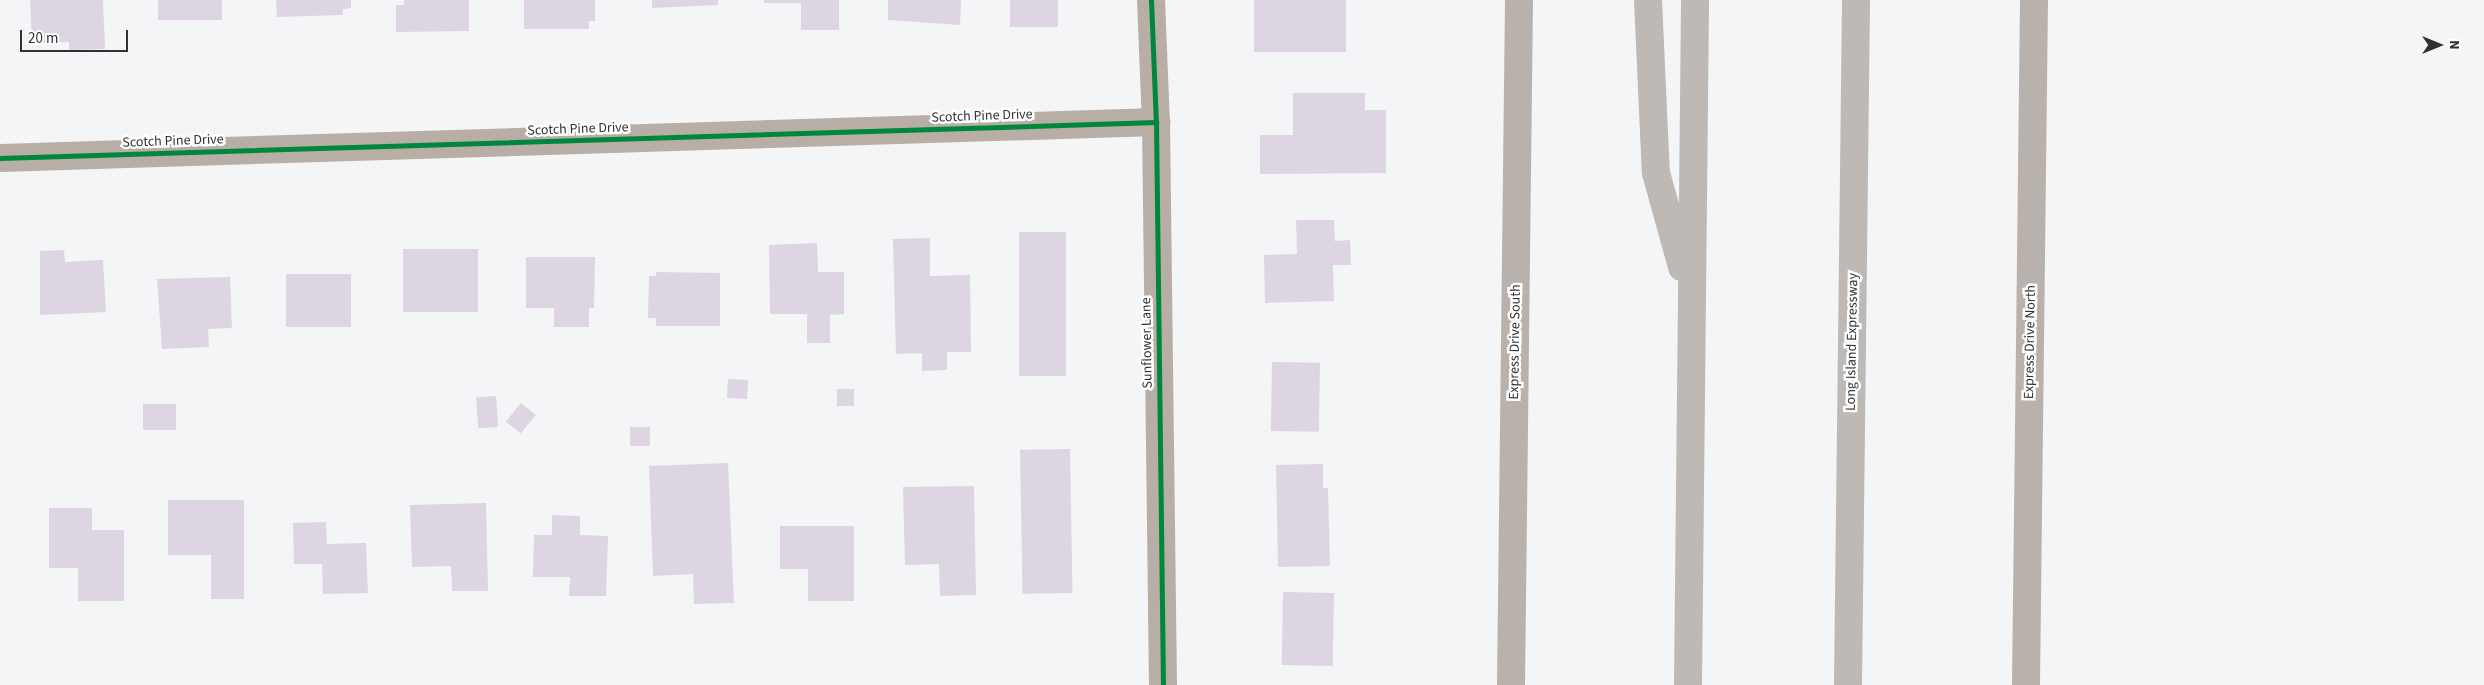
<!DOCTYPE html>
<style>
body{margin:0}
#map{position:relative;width:2484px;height:685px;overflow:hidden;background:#f4f5f7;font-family:"Source Sans 3",sans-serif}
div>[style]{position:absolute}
.building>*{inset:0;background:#ddd5e2;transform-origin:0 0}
.minor>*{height:28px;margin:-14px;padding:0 14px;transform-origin:14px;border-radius:14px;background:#b8aea5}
.major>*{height:28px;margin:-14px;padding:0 14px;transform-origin:14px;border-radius:14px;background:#b9b2ac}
.highway>*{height:28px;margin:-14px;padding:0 14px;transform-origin:14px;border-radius:14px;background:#beb9b4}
.cycleway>*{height:5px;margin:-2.5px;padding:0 2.5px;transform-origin:2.5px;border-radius:2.5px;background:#00873e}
span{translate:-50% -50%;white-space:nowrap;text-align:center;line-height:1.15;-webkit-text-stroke:5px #fff;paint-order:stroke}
.street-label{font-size:14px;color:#313133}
.north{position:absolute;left:2414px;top:20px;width:50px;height:50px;-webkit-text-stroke:4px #fff;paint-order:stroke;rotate:90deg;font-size:14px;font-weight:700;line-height:20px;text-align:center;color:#313133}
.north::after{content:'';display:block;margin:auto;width:18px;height:22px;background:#313133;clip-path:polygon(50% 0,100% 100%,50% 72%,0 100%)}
.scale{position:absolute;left:20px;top:30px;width:108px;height:22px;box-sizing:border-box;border:2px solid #313133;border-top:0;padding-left:6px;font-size:15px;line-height:18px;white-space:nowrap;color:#313133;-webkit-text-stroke:4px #fff;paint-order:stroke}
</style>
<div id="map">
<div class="building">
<i style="clip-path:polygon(30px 0,103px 0,105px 49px,69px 50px,69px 42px,32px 43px)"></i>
<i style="left:158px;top:0;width:64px;height:20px"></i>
<i style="clip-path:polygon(276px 0,351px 0,351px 8px,343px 9px,343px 15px,277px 17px)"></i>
<i style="clip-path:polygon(404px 0,469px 0,469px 31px,396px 32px,396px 5px,404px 5px)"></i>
<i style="clip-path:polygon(524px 0,595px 0,595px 21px,589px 21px,589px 29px,524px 29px)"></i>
<i style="clip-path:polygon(652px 0,718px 0,718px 5px,652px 8px)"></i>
<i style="clip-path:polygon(764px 0,839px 0,839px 30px,801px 30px,801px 3px,764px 3px)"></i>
<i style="clip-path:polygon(888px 0,961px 0,960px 25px,888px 20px)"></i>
<i style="left:1010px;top:0;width:48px;height:27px"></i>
<i style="left:1254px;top:0;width:92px;height:52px"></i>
<i style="clip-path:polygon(1293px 93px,1365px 93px,1365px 110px,1386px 110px,1386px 173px,1260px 174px,1260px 135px,1293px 135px)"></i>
<i style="clip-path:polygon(1296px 220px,1334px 220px,1335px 241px,1350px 240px,1351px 265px,1333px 265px,1334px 301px,1265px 303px,1264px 255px,1297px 254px)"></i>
<i style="left:1019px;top:232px;width:47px;height:144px"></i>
<i style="clip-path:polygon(930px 238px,930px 276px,970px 275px,971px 352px,947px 352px,947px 370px,922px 371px,922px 353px,896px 354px,893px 239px)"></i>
<i style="clip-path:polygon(817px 243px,818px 272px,844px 272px,844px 314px,830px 315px,830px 343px,807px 343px,807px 314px,770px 314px,769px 245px)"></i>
<i style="left:478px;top:249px;width:63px;height:75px;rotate:90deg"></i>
<i style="clip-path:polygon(64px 250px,65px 262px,103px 260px,106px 312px,40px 315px,40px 251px)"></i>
<i style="clip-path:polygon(526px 257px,595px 257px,594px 308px,589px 308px,589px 327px,554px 327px,554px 308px,526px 308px)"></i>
<i style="clip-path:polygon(656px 272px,720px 273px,720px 326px,656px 326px,656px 318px,648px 318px,649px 276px,656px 276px)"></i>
<i style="left:286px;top:274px;width:65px;height:53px"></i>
<i style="clip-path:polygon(230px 277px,232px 328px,208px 329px,209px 347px,162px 349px,157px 279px)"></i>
<i style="left:1272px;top:362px;width:48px;height:69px;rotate:1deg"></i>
<i style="left:728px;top:379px;width:20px;height:19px;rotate:3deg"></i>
<i style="left:837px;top:389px;width:17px;height:17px"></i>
<i style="left:496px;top:396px;width:31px;height:20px;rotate:86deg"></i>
<i style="left:521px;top:403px;width:19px;height:24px;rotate:39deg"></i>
<i style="left:143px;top:404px;width:33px;height:26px"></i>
<i style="left:630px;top:427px;width:20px;height:19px"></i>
<i style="left:1070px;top:449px;width:144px;height:50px;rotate:89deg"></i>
<i style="clip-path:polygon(728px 463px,734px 603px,694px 604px,693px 574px,653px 576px,649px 466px)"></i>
<i style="clip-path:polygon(1323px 464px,1323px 488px,1328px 488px,1330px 566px,1278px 567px,1276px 465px)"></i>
<i style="clip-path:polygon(974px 486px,976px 595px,940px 596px,939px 564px,905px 565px,903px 487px)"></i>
<i style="clip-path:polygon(168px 500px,244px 500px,244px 599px,211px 599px,211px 555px,168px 555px)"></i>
<i style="clip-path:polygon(486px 503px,488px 591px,452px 591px,451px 566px,412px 567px,410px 505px)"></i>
<i style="clip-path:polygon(49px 508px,92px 508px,92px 530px,124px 530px,124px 601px,78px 601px,78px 568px,49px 568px)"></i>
<i style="clip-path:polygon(552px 515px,580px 516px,580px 535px,608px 536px,606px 596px,569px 596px,570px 577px,533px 577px,534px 535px,552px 535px)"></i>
<i style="clip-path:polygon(326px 522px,327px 544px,366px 543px,368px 593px,323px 594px,322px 564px,294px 564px,293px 523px)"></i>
<i style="clip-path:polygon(780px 526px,854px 526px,854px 601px,808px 601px,808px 569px,780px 569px)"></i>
<i style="left:1283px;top:592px;width:51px;height:73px;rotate:1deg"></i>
</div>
<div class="minor">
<i style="left:1151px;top:0;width:122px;rotate:87.7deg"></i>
<i style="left:1156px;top:122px;width:563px;rotate:89.29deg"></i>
<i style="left:0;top:158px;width:1157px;rotate:-1.78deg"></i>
</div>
<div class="major">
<i style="left:1511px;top:685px;width:685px;rotate:-89.33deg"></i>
<i style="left:2026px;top:685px;width:685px;rotate:-89.33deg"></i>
</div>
<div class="highway">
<i style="left:1648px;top:0;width:173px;rotate:87.4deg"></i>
<i style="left:1656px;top:173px;width:98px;rotate:74.5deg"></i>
<i style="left:1688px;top:685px;width:685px;rotate:-89.41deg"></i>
<i style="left:1848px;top:685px;width:685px;rotate:-89.33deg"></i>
</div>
<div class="cycleway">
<i style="left:1151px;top:0;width:122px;rotate:87.7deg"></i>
<i style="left:1156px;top:122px;width:563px;rotate:89.29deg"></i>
<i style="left:0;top:158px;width:1157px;rotate:-1.78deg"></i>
</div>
<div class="street-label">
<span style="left:982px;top:116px;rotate:-2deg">Scotch Pine Drive</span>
<span style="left:578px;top:129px;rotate:-2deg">Scotch Pine Drive</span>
<span style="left:173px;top:141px;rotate:-2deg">Scotch Pine Drive</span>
<span style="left:1515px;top:342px;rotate:-89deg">Express Drive South</span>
<span style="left:1852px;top:342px;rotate:-89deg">Long Island Expressway</span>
<span style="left:2030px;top:342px;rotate:-89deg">Express Drive North</span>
<span style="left:1147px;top:343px;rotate:-91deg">Sunflower Lane</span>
</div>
<div class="north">N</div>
<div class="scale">20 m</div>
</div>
